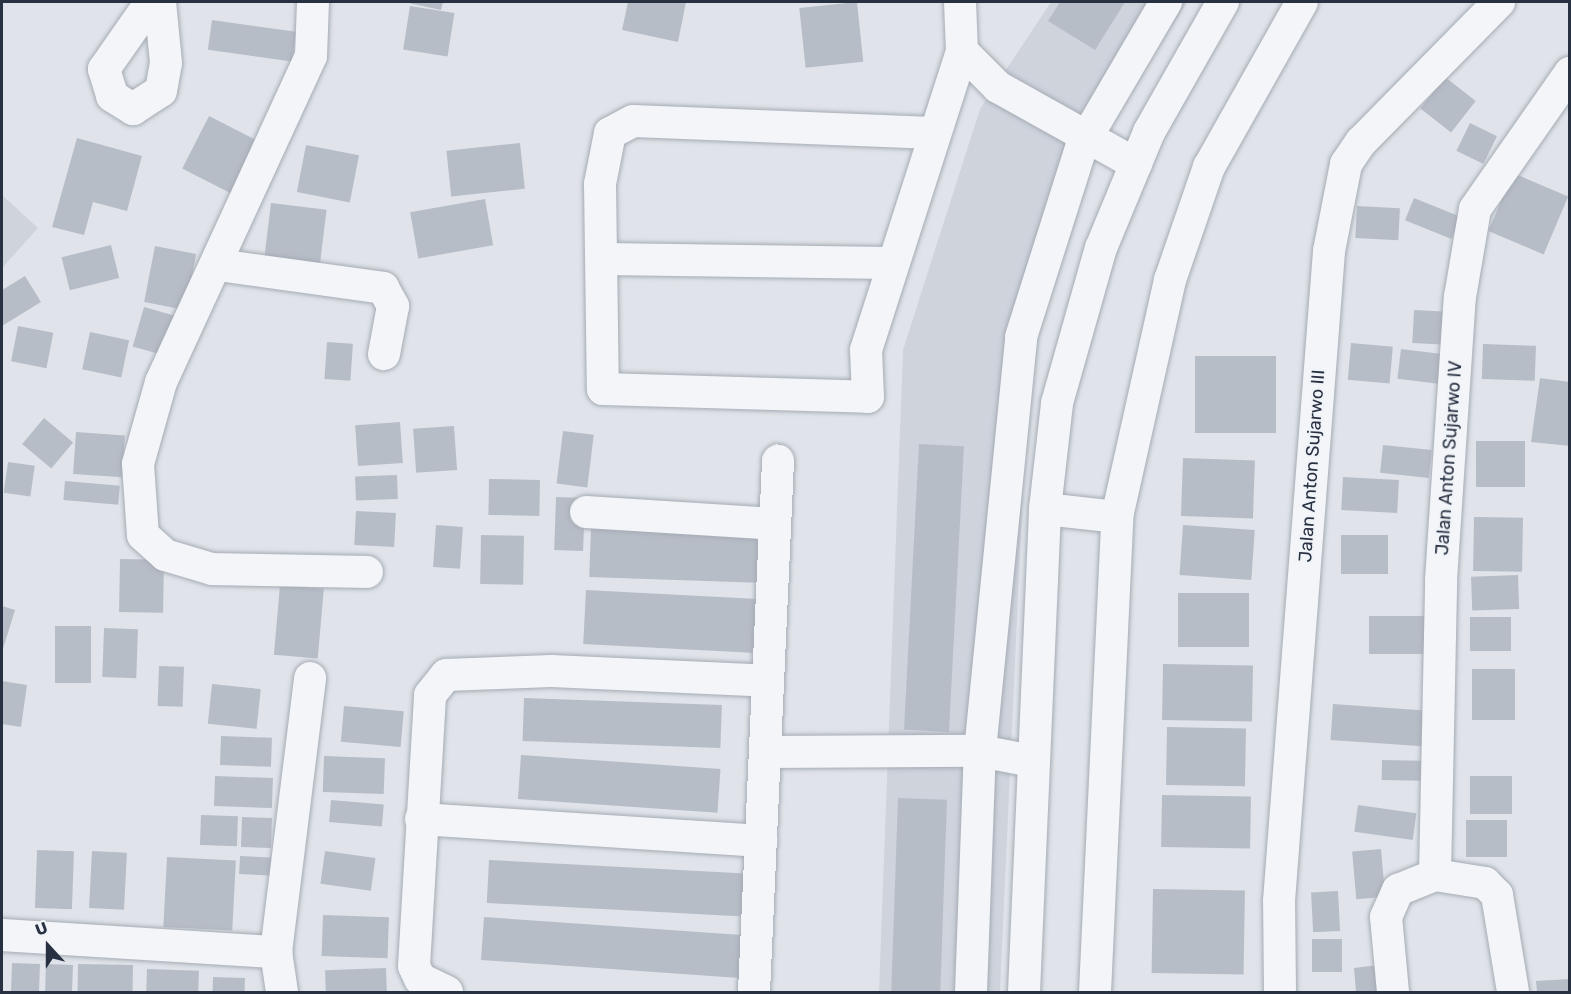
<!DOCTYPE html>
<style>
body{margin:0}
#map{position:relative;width:1571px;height:994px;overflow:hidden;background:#e0e4ea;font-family:Rubik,sans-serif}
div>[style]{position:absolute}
.built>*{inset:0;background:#ced3dc}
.building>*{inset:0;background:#b7bdc7;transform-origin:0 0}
.roads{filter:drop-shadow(0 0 2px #a5abb4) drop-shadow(0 0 2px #a5abb4)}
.minor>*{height:32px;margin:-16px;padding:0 16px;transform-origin:16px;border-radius:16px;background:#f3f5f8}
span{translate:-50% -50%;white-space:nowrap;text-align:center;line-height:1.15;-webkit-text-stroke:4.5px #f0f3f7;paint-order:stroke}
.street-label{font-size:18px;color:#283142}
.frame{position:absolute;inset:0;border:3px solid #283142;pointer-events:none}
.north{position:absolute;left:18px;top:916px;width:60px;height:60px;-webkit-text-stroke:4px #f0f3f7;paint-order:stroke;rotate:339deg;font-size:16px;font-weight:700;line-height:24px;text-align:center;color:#283142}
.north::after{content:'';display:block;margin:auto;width:21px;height:27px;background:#283142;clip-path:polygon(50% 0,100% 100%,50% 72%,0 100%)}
</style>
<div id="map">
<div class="built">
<i style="clip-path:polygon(1051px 2px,1187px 2px,1087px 160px,1030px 332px,1000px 992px,879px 992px,903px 350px,980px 109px)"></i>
<i style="clip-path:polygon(2px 195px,38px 228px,2px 268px)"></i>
</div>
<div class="building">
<i style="clip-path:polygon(404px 2px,443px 2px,441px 10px)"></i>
<i style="clip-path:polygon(628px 2px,686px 2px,678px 42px,622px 30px)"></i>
<i style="left:857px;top:2px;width:60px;height:58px;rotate:84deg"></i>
<i style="clip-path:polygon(1060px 2px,1125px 2px,1095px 50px,1048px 21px)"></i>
<i style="left:410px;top:6px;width:45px;height:44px;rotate:9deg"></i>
<i style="left:212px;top:20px;width:85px;height:30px;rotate:8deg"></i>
<i style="left:1445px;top:77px;width:39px;height:40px;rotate:38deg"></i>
<i style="left:209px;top:116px;width:62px;height:59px;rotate:27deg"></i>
<i style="left:1470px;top:123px;width:30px;height:31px;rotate:26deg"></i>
<i style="clip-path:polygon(77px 138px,142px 156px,127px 211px,93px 202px,84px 235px,52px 227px)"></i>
<i style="left:520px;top:143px;width:46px;height:74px;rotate:84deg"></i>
<i style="left:306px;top:145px;width:54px;height:48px;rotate:11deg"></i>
<i style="left:1513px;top:173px;width:60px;height:63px;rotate:23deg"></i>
<i style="left:1414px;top:198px;width:50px;height:24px;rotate:22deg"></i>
<i style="left:485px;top:199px;width:47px;height:76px;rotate:80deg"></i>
<i style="left:271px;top:203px;width:56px;height:58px;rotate:7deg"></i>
<i style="left:1357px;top:206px;width:43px;height:32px;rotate:3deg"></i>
<i style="left:111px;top:245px;width:34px;height:51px;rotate:76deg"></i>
<i style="left:155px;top:246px;width:42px;height:57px;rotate:11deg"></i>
<i style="clip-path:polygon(25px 276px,41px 302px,2px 326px,2px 290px)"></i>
<i style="left:144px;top:307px;width:33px;height:41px;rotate:16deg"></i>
<i style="left:1414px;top:310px;width:39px;height:33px;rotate:3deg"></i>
<i style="left:18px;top:326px;width:36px;height:36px;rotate:11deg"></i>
<i style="left:90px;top:332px;width:40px;height:38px;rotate:12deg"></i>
<i style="left:327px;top:342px;width:26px;height:37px;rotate:4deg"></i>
<i style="left:1351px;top:343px;width:42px;height:37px;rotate:5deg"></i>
<i style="left:1483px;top:344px;width:53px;height:35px;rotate:2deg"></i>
<i style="left:1401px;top:349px;width:41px;height:30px;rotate:7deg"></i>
<i style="left:1195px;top:356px;width:81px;height:77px"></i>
<i style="clip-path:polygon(1540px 378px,1570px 382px,1570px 446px,1531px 442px)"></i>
<i style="left:44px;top:418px;width:38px;height:34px;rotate:40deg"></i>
<i style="left:400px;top:422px;width:41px;height:45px;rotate:86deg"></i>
<i style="left:454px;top:426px;width:44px;height:41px;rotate:86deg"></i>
<i style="left:563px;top:431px;width:31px;height:53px;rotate:7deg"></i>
<i style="left:76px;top:432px;width:49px;height:42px;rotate:4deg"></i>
<i style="left:1525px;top:441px;width:46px;height:49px;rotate:90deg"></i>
<i style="left:919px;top:444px;width:45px;height:286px;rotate:3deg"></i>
<i style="left:1383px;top:445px;width:49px;height:28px;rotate:6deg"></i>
<i style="left:1183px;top:458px;width:72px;height:58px;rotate:2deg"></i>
<i style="left:8px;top:462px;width:27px;height:31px;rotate:8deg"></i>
<i style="left:397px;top:475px;width:24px;height:42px;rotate:88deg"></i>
<i style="left:1343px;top:477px;width:56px;height:33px;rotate:3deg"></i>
<i style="left:489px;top:479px;width:51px;height:36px;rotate:1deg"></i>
<i style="left:65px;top:481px;width:55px;height:19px;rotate:5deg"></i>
<i style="left:556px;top:497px;width:29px;height:53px;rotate:2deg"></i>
<i style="left:356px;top:511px;width:40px;height:34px;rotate:3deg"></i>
<i style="left:1474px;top:517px;width:49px;height:54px;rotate:1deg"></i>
<i style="left:436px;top:525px;width:27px;height:42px;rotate:4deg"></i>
<i style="left:1183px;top:525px;width:72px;height:50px;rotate:4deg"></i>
<i style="left:591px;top:527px;width:174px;height:50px;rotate:2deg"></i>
<i style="left:481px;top:535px;width:43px;height:49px;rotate:1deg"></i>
<i style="left:1341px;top:535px;width:47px;height:39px"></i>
<i style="left:120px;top:559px;width:44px;height:53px;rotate:1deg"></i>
<i style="left:1518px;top:575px;width:34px;height:47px;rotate:88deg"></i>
<i style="left:280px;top:585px;width:44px;height:70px;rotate:5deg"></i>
<i style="left:586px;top:590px;width:177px;height:54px;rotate:3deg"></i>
<i style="left:1178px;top:593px;width:71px;height:54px"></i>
<i style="clip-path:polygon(2px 606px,15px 610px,2px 652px)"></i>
<i style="left:1369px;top:616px;width:58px;height:38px"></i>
<i style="left:1470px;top:617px;width:41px;height:34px"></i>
<i style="left:91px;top:626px;width:57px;height:36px;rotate:90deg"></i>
<i style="left:104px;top:628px;width:34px;height:49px;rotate:2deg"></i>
<i style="left:1163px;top:664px;width:90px;height:56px;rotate:1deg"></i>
<i style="left:159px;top:666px;width:25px;height:40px;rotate:2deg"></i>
<i style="left:1472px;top:669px;width:43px;height:51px"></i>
<i style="clip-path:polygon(2px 681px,27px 685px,21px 727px,2px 724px)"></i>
<i style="left:212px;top:684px;width:49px;height:40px;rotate:6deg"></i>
<i style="left:524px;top:698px;width:198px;height:43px;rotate:2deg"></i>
<i style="left:1333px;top:704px;width:92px;height:36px;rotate:4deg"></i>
<i style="left:344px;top:706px;width:60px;height:36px;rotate:5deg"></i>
<i style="left:1167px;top:727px;width:79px;height:58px;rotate:1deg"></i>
<i style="left:221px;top:736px;width:51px;height:29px;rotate:2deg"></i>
<i style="left:521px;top:755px;width:200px;height:44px;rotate:4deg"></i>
<i style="left:324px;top:756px;width:61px;height:36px;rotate:2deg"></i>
<i style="left:1382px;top:760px;width:39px;height:20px;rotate:1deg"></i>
<i style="left:215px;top:776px;width:58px;height:30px;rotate:2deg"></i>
<i style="left:1512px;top:776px;width:38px;height:42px;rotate:90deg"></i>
<i style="left:1162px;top:795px;width:89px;height:52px;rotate:1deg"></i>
<i style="left:898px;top:798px;width:49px;height:194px;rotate:2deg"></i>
<i style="left:331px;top:800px;width:53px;height:22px;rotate:5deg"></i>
<i style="left:1358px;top:805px;width:59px;height:27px;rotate:8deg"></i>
<i style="left:201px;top:815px;width:37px;height:30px;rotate:2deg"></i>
<i style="left:242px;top:817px;width:30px;height:30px;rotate:2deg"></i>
<i style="left:1466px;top:820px;width:41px;height:37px"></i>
<i style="left:1381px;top:849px;width:48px;height:29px;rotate:85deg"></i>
<i style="left:37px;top:850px;width:37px;height:58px;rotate:2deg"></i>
<i style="left:92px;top:851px;width:35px;height:57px;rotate:3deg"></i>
<i style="left:325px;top:851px;width:51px;height:33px;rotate:8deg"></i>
<i style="left:240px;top:856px;width:35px;height:18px;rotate:3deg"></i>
<i style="left:167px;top:857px;width:69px;height:70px;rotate:3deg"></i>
<i style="left:489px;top:860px;width:262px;height:43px;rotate:3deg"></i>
<i style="left:1153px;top:889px;width:92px;height:84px;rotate:1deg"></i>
<i style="left:1338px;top:891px;width:40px;height:27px;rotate:87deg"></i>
<i style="left:323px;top:915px;width:66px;height:41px;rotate:2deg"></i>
<i style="left:484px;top:917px;width:266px;height:43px;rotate:4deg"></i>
<i style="left:1312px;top:939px;width:30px;height:33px"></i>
<i style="left:12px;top:963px;width:28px;height:29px;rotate:2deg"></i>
<i style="left:46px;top:964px;width:27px;height:28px;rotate:2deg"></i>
<i style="left:78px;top:964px;width:55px;height:28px;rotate:1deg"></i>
<i style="clip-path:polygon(1387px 964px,1390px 992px,1356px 992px,1354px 968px)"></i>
<i style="left:386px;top:968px;width:24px;height:61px;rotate:88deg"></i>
<i style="left:147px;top:969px;width:52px;height:23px;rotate:2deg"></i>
<i style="left:213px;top:977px;width:32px;height:15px;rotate:2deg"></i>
<i style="clip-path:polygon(1570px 979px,1570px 992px,1537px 992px,1536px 981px)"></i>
</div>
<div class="roads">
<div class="minor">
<i style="left:151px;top:2px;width:82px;rotate:125deg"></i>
<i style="left:104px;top:69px;width:28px;rotate:73deg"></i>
<i style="left:112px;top:96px;width:25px;rotate:32deg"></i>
<i style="left:133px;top:109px;width:33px;rotate:-33deg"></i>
<i style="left:161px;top:91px;width:28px;rotate:-80deg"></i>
<i style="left:166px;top:63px;width:61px;rotate:-95.6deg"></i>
<i style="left:313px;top:2px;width:54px;rotate:92.1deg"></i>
<i style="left:311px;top:56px;width:359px;rotate:114.7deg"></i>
<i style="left:161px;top:382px;width:85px;rotate:105.7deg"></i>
<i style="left:138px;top:464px;width:71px;rotate:86deg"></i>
<i style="left:143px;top:535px;width:30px;rotate:42deg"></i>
<i style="left:165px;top:555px;width:49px;rotate:16.6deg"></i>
<i style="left:212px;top:569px;width:155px;rotate:1.1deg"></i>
<i style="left:960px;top:2px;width:49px;rotate:87.7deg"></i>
<i style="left:962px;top:51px;width:51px;rotate:45deg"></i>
<i style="left:998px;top:87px;width:158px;rotate:29.2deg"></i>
<i style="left:933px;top:133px;width:300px;rotate:-177.7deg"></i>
<i style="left:633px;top:121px;width:26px;rotate:152deg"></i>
<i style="left:610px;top:133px;width:52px;rotate:101.1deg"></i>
<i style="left:600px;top:184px;width:205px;rotate:89.2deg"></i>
<i style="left:603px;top:389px;width:265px;rotate:1.7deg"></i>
<i style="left:868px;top:397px;width:47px;rotate:-92.4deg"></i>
<i style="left:866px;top:350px;width:314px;rotate:-72.2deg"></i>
<i style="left:602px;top:259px;width:290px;rotate:0.8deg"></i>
<i style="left:218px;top:265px;width:167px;rotate:7.9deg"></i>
<i style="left:383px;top:288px;width:21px;rotate:61deg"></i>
<i style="left:393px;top:306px;width:49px;rotate:100.6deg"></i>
<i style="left:1045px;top:509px;width:72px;rotate:6.3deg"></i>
<i style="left:586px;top:512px;width:189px;rotate:3.6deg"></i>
<i style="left:765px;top:752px;width:215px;rotate:-0.3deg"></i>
<i style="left:980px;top:751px;width:53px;rotate:10.9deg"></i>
<i style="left:421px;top:819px;width:341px;rotate:3.7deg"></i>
<i style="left:1435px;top:875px;width:295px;rotate:-88.8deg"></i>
<i style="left:1441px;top:580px;width:284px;rotate:-86.2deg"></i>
<i style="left:1460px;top:297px;width:89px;rotate:-80.3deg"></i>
<i style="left:1475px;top:209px;width:166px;rotate:-55.1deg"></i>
<i style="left:2px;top:935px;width:275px;rotate:3.6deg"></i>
<i style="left:282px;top:992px;width:40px;rotate:-98.5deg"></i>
<i style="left:276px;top:952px;width:276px;rotate:-82.9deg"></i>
<i style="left:447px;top:992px;width:30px;rotate:-154deg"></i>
<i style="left:420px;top:979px;width:14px;rotate:-115deg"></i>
<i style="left:414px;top:966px;width:271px;rotate:-86.6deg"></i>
<i style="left:430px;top:695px;width:26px;rotate:-51deg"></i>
<i style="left:446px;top:675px;width:105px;rotate:-2.2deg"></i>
<i style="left:551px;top:671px;width:217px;rotate:2.6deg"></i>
<i style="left:754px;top:992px;width:532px;rotate:-87.41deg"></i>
<i style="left:971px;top:992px;width:241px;rotate:-87.9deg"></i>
<i style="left:980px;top:751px;width:416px;rotate:-84.3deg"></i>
<i style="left:1021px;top:337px;width:201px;rotate:-72.4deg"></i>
<i style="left:1082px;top:145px;width:166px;rotate:-59.6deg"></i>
<i style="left:1024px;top:992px;width:483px;rotate:-87.5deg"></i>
<i style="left:1045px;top:509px;width:107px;rotate:-83.5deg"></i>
<i style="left:1057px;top:403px;width:161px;rotate:-74.2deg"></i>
<i style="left:1101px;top:248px;width:126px;rotate:-67.5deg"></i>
<i style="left:1149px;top:132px;width:150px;rotate:-60.4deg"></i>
<i style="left:1095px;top:992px;width:476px;rotate:-87.3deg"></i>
<i style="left:1117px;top:517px;width:243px;rotate:-77.4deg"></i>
<i style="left:1170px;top:280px;width:120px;rotate:-71deg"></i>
<i style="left:1209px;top:167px;width:189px;rotate:-60.6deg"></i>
<i style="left:1280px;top:992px;width:91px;rotate:-90.6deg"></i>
<i style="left:1279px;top:901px;width:652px;rotate:-85.6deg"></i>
<i style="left:1329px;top:251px;width:89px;rotate:-78.9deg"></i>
<i style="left:1346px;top:164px;width:27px;rotate:-56deg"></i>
<i style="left:1361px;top:142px;width:197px;rotate:-45.4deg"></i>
<i style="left:1393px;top:992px;width:75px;rotate:-95.3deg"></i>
<i style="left:1386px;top:917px;width:30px;rotate:-66deg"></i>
<i style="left:1398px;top:890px;width:40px;rotate:-22deg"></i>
<i style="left:1435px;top:875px;width:51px;rotate:9.1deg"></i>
<i style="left:1485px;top:883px;width:17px;rotate:45deg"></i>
<i style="left:1497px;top:895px;width:98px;rotate:80.6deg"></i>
</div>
</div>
<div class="street-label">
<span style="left:1449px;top:458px;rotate:-86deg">Jalan Anton Sujarwo IV</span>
<span style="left:1312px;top:466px;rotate:-86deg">Jalan Anton Sujarwo III</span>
</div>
<div class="frame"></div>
<div class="north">U</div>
</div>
